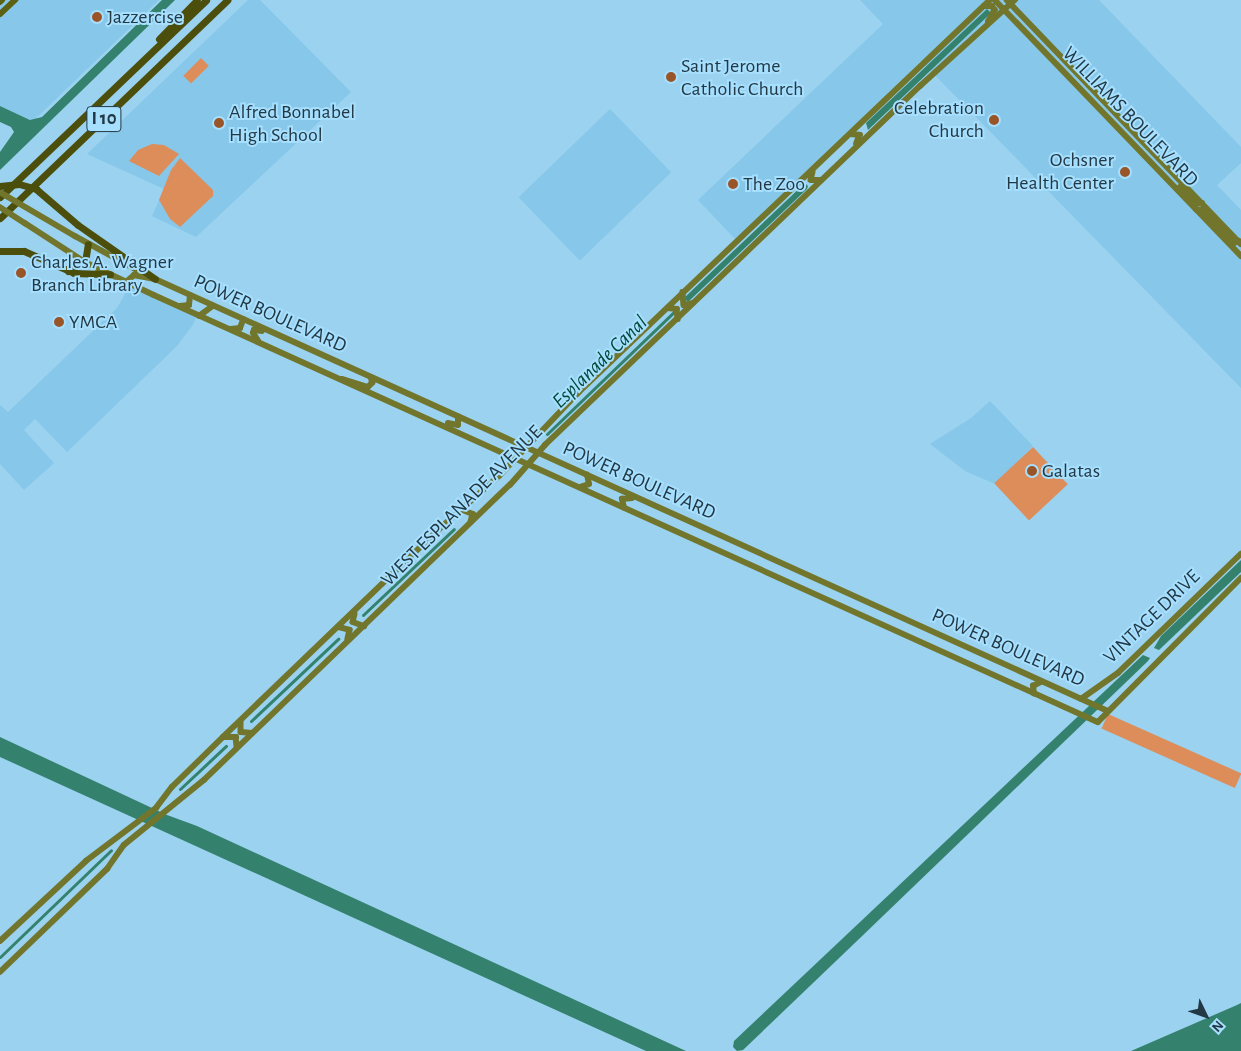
<!DOCTYPE html>
<style>
body{margin:0}
#map{position:relative;width:1241px;height:1051px;overflow:hidden;background:#9ad2f0;font-family:"Alegreya Sans",sans-serif}
div>[style]{position:absolute}
.built>*{inset:0;background:#87c7e9;transform-origin:0 0}
.green>*{inset:0;background:#dd8d5a;transform-origin:0 0}
.water>*{inset:0;background:#34826d}
.canal>*{height:3px;margin:-1.5px;padding:0 1.5px;transform-origin:1.5px;border-radius:1.5px;background:#34826d}
.secondary>*{height:5.5px;margin:-2.75px;padding:0 2.75px;transform-origin:2.75px;border-radius:2.75px;background:#72762d}
.primary>*{height:6px;margin:-3px;padding:0 3px;transform-origin:3px;border-radius:3px;background:#5d6114}
.highway>*{height:7px;margin:-3.5px;padding:0 3.5px;transform-origin:3.5px;border-radius:3.5px;background:#4c4e0c}
.secondary-bridge>*{height:5.5px;margin:-2.75px;padding:0 2.75px;transform-origin:2.75px;border-radius:2.75px;background:#72762d}
.highway-bridge>*{height:7px;margin:-3.5px;padding:0 3.5px;transform-origin:3.5px;border-radius:3.5px;background:#4c4e0c}
.dots>*{width:14px;height:14px;translate:-50% -50%;box-sizing:border-box;border:2px solid #a7dffe;border-radius:50%}
span{translate:-50% -50%;white-space:nowrap;text-align:center;line-height:1.15;-webkit-text-stroke:4px #a7dffe;paint-order:stroke}
.shield-label span{padding:1px 4px;background:#a7dffe;border:1px solid;border-radius:4px;-webkit-text-stroke-width:0}
.shield-label{font-size:19px;color:#223945;font-weight:700}
.poi-label{font-size:20px;color:#223945}
.left{translate:0 -50%;text-align:left}
.right{translate:-100% -50%;text-align:right}
.street-label{font-size:20px;color:#223945}
.water-label{font-size:21px;color:#024838;font-style:italic}
.north{position:absolute;left:1181px;top:991px;width:50px;height:50px;-webkit-text-stroke:4px #a7dffe;paint-order:stroke;rotate:132deg;font-size:14px;font-weight:700;line-height:20px;text-align:center;color:#223945}
.north::after{content:'';display:block;margin:auto;width:18px;height:22px;background:#223945;clip-path:polygon(50% 0,100% 100%,50% 72%,0 100%)}
</style>
<div id="map">
<div class="built">
<i style="clip-path:polygon(0 0,159px 0,33px 121px,0 106px)"></i>
<i style="clip-path:polygon(248px 0,260px 0,351px 92px,196px 237px,152px 216px,164px 189px,87px 154px)"></i>
<i style="clip-path:polygon(860px 0,1099px 0,1241px 147px,1241px 163px,1217px 185px,1241px 210px,1241px 388px,921px 61px,736px 240px,698px 200px,883px 24px)"></i>
<i style="left:610px;top:109px;width:88px;height:127px;rotate:46deg"></i>
<i style="clip-path:polygon(130px 285px,197px 316px,192px 326px,177px 346px,67px 452px,35px 419px,24px 430px,54px 463px,24px 490px,0 464px,0 405px,8px 412px,117px 308px)"></i>
<i style="clip-path:polygon(990px 401px,1033px 446px,995px 484px,965px 471px,930px 444px,971px 418px)"></i>
</div>
<div class="green">
<i style="left:201px;top:58px;width:11px;height:25px;rotate:45deg"></i>
<i style="clip-path:polygon(152px 144px,164px 145px,179px 154px,159px 176px,129px 161px,138px 150px)"></i>
<i style="clip-path:polygon(180px 158px,213px 190px,213px 196px,180px 227px,170px 219px,159px 200px,171px 170px)"></i>
<i style="left:1033px;top:447px;width:51px;height:53px;rotate:47deg"></i>
<i style="left:1108px;top:714px;width:146px;height:16px;rotate:24deg"></i>
</div>
<div class="water">
<i style="clip-path:polygon(162px 0,175px 0,0 170px,0 152px,14px 132px,11px 127px,0 122px,0 106px,30px 120px,42px 117px)"></i>
<i style="clip-path:polygon(987px 9px,991px 13px,868px 130px,866px 123px)"></i>
<i style="clip-path:polygon(805px 183px,808px 186px,807px 189px,688px 302px,684px 298px)"></i>
<i style="clip-path:polygon(1241px 560px,1241px 572px,1159px 650px,1154px 648px,1161px 636px)"></i>
<i style="clip-path:polygon(1143px 655px,1150px 658px,1148px 661px,859px 939px,743px 1050px,737px 1051px,733px 1047px,734px 1041px)"></i>
<i style="clip-path:polygon(0 737px,167px 815px,197px 826px,686px 1051px,646px 1051px,0 757px)"></i>
<i style="clip-path:polygon(1241px 1003px,1241px 1051px,1131px 1051px,1237px 1005px)"></i>
</div>
<div class="canal">
<i style="left:547px;top:434px;width:178px;rotate:-43.9deg"></i>
<i style="left:363px;top:615px;width:125px;rotate:-43.4deg"></i>
<i style="left:251px;top:721px;width:120px;rotate:-43.3deg"></i>
<i style="left:180px;top:789px;width:63px;rotate:-43.1deg"></i>
<i style="left:0;top:957px;width:154px;rotate:-43.9deg"></i>
</div>
<div class="secondary">
<i style="left:995px;top:0;width:355px;rotate:46.1deg"></i>
<i style="left:1007px;top:0;width:338px;rotate:46.2deg"></i>
<i style="left:984px;top:6px;width:8px"></i>
<i style="left:992px;top:6px;width:5px;rotate:53deg"></i>
<i style="left:995px;top:10px;width:13px;rotate:119deg"></i>
<i style="left:851px;top:134px;width:9px;rotate:6deg"></i>
<i style="left:860px;top:135px;width:9px;rotate:111deg"></i>
<i style="left:813px;top:172px;width:8px;rotate:104deg"></i>
<i style="left:811px;top:180px;width:10px"></i>
<i style="left:1180px;top:187px;width:23px;rotate:45deg"></i>
<i style="left:1196px;top:203px;width:6px"></i>
<i style="left:1196px;top:209px;width:6px;rotate:9deg"></i>
<i style="left:1202px;top:210px;width:46px;rotate:45.9deg"></i>
<i style="left:1234px;top:243px;width:5px;rotate:-22deg"></i>
<i style="left:25px;top:223px;width:72px;rotate:33deg"></i>
<i style="left:85px;top:262px;width:76px;rotate:25.6deg"></i>
<i style="left:154px;top:295px;width:1036px;rotate:24.34deg"></i>
<i style="left:1098px;top:722px;width:203px;rotate:-45.2deg"></i>
<i style="left:75px;top:236px;width:77px;rotate:28.6deg"></i>
<i style="left:151px;top:277px;width:1051px;rotate:24.39deg"></i>
<i style="left:126px;top:282px;width:11px;rotate:-41deg"></i>
<i style="left:134px;top:275px;width:21px;rotate:11deg"></i>
<i style="left:683px;top:292px;width:13px;rotate:86deg"></i>
<i style="left:684px;top:305px;width:9px;rotate:-13deg"></i>
<i style="left:180px;top:306px;width:9px;rotate:-6deg"></i>
<i style="left:189px;top:305px;width:9px;rotate:-84deg"></i>
<i style="left:668px;top:308px;width:9px;rotate:6deg"></i>
<i style="left:677px;top:309px;width:10px;rotate:84deg"></i>
<i style="left:199px;top:316px;width:17px;rotate:-36deg"></i>
<i style="left:231px;top:329px;width:9px;rotate:-6deg"></i>
<i style="left:240px;top:328px;width:9px;rotate:-69deg"></i>
<i style="left:258px;top:341px;width:9px;rotate:-122deg"></i>
<i style="left:253px;top:333px;width:3px;rotate:-72deg"></i>
<i style="left:254px;top:330px;width:8px;rotate:7deg"></i>
<i style="left:342px;top:379px;width:27px;rotate:17deg"></i>
<i style="left:368px;top:387px;width:6px;rotate:-45deg"></i>
<i style="left:372px;top:383px;width:5px;rotate:-101deg"></i>
<i style="left:448px;top:423px;width:10px;rotate:11deg"></i>
<i style="left:458px;top:425px;width:8px;rotate:-90deg"></i>
<i style="left:580px;top:487px;width:9px;rotate:-18deg"></i>
<i style="left:589px;top:484px;width:9px;rotate:-103deg"></i>
<i style="left:624px;top:508px;width:9px;rotate:-103deg"></i>
<i style="left:622px;top:499px;width:10px;rotate:-6deg"></i>
<i style="left:463px;top:510px;width:11px;rotate:22deg"></i>
<i style="left:473px;top:514px;width:8px;rotate:104deg"></i>
<i style="left:355px;top:614px;width:8px;rotate:104deg"></i>
<i style="left:353px;top:622px;width:12px;rotate:20deg"></i>
<i style="left:339px;top:627px;width:11px;rotate:15deg"></i>
<i style="left:350px;top:630px;width:9px;rotate:103deg"></i>
<i style="left:1034px;top:694px;width:8px;rotate:-97deg"></i>
<i style="left:1033px;top:686px;width:9px;rotate:-27deg"></i>
<i style="left:1081px;top:699px;width:45px;rotate:-35.1deg"></i>
<i style="left:1118px;top:673px;width:171px;rotate:-44.1deg"></i>
<i style="left:241px;top:721px;width:11px;rotate:90deg"></i>
<i style="left:241px;top:732px;width:11px;rotate:5deg"></i>
<i style="left:225px;top:737px;width:11px"></i>
<i style="left:236px;top:737px;width:10px;rotate:84deg"></i>
<i style="left:0;top:941px;width:117px;rotate:-42.9deg"></i>
<i style="left:86px;top:861px;width:88px;rotate:-37.1deg"></i>
<i style="left:156px;top:808px;width:26px;rotate:-53deg"></i>
<i style="left:172px;top:787px;width:71px;rotate:-44.4deg"></i>
<i style="left:223px;top:737px;width:297px;rotate:-43.9deg"></i>
<i style="left:437px;top:531px;width:83px;rotate:-41.6deg"></i>
<i style="left:499px;top:476px;width:115px;rotate:-46.4deg"></i>
<i style="left:578px;top:393px;width:569px;rotate:-43.65deg"></i>
<i style="left:0;top:972px;width:149px;rotate:-43.9deg"></i>
<i style="left:107px;top:869px;width:29px;rotate:-55deg"></i>
<i style="left:124px;top:845px;width:103px;rotate:-39.1deg"></i>
<i style="left:204px;top:780px;width:425px;rotate:-44deg"></i>
<i style="left:510px;top:485px;width:53px;rotate:-48.8deg"></i>
<i style="left:545px;top:445px;width:519px;rotate:-43.75deg"></i>
<i style="left:920px;top:86px;width:128px;rotate:-42.2deg"></i>
</div>
<div class="primary">
<i style="left:0;top:2px;width:3px;rotate:-45deg"></i>
<i style="left:0;top:14px;width:21px;rotate:-43deg"></i>
</div>
<div class="highway">
<i style="left:159px;top:39px;width:54px;rotate:-45.7deg"></i>
<i style="left:0;top:197px;width:285px;rotate:-43.7deg"></i>
<i style="left:0;top:218px;width:315px;rotate:-43.8deg"></i>
<i style="left:78px;top:225px;width:94px;rotate:35deg"></i>
<i style="left:0;top:251px;width:24px"></i>
<i style="left:24px;top:251px;width:55px;rotate:23.7deg"></i>
<i style="left:74px;top:273px;width:36px;rotate:2deg"></i>
<i style="left:68px;top:271px;width:19px;rotate:-28deg"></i>
<i style="left:85px;top:262px;width:18px;rotate:-81deg"></i>
</div>
<div class="secondary-bridge">
<i style="left:0;top:192px;width:87px;rotate:30.4deg"></i>
<i style="left:0;top:207px;width:30px;rotate:33deg"></i>
</div>
<div class="highway-bridge">
<i style="left:0;top:186px;width:19px;rotate:-6deg"></i>
<i style="left:19px;top:184px;width:18px;rotate:16deg"></i>
<i style="left:36px;top:189px;width:55px;rotate:40.6deg"></i>
</div>
<div class="dots">
<i style="left:97px;top:17px;background:#995527"></i>
<i style="left:671px;top:77px;background:#995527"></i>
<i style="left:994px;top:120px;background:#995527"></i>
<i style="left:219px;top:123px;background:#995527"></i>
<i style="left:1125px;top:172px;background:#995527"></i>
<i style="left:733px;top:184px;background:#995527"></i>
<i style="left:21px;top:273px;background:#995527"></i>
<i style="left:59px;top:322px;background:#995527"></i>
<i style="left:1032px;top:471px;background:#995527"></i>
</div>
<div class="shield-label">
<span style="left:104px;top:119px">I 10</span>
</div>
<div class="poi-label">
<span class="left" style="left:107px;top:17px">Jazzercise</span>
<span class="left" style="left:681px;top:78px">Saint Jerome<br>Catholic Church</span>
<span class="right" style="left:984px;top:120px">Celebration<br>Church</span>
<span class="left" style="left:229px;top:124px">Alfred Bonnabel<br>High School</span>
<span class="right" style="left:1114px;top:172px">Ochsner<br>Health Center</span>
<span class="left" style="left:743px;top:184px">The Zoo</span>
<span class="left" style="left:31px;top:274px">Charles A. Wagner<br>Branch Library</span>
<span class="left" style="left:69px;top:322px">YMCA</span>
<span class="left" style="left:1042px;top:471px">Galatas</span>
</div>
<div class="street-label">
<span style="left:1130px;top:117px;rotate:46deg">WILLIAMS BOULEVARD</span>
<span style="left:270px;top:314px;rotate:24deg">POWER BOULEVARD</span>
<span style="left:639px;top:481px;rotate:24deg">POWER BOULEVARD</span>
<span style="left:462px;top:506px;rotate:-45deg">WEST ESPLANADE AVENUE</span>
<span style="left:1152px;top:617px;rotate:-44deg">VINTAGE DRIVE</span>
<span style="left:1008px;top:648px;rotate:24deg">POWER BOULEVARD</span>
</div>
<div class="water-label">
<span style="left:600px;top:362px;rotate:-44deg">Esplanade Canal</span>
</div>
<div class="north">N</div>
</div>
